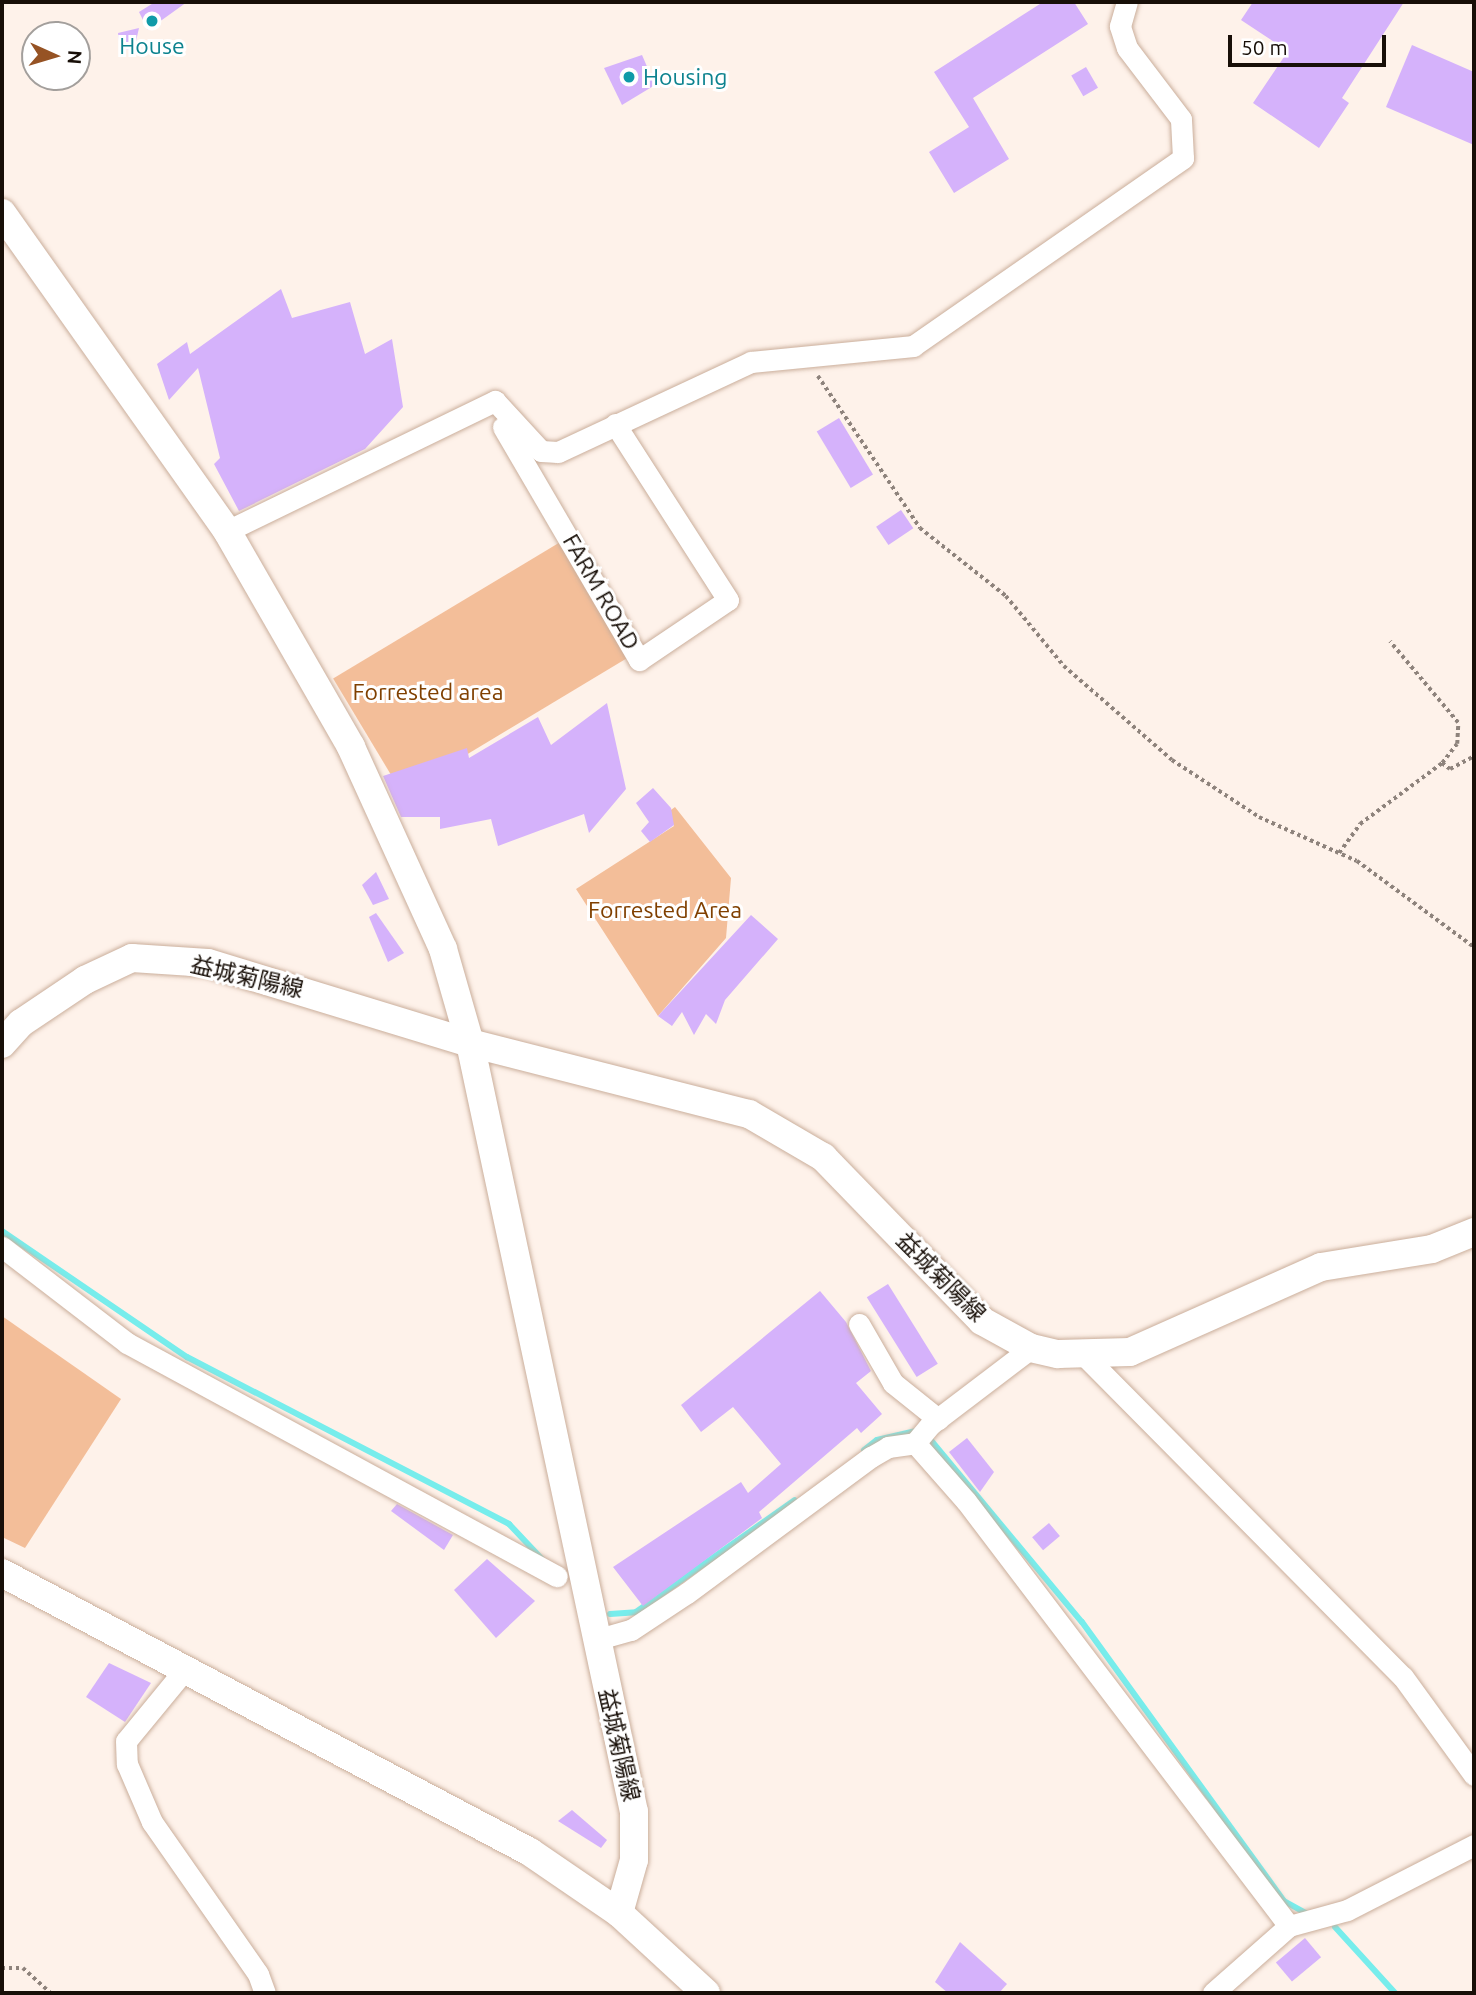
<!DOCTYPE html>
<meta charset="utf-8">
<style>
body{margin:0}
#map{position:relative;width:1476px;height:1995px;overflow:hidden;background:#fef2ea;font-family:Ubuntu,"Noto Sans JP",sans-serif}
div>[style]{position:absolute}
.green>*{inset:0;background:#f3be99;transform-origin:0 0}
.stream>*{height:6px;margin:-3px;padding:0 3px;transform-origin:3px;border-radius:3px;background:#77edec}
.building>*{inset:0;background:#d5b2fb;transform-origin:0 0}
.path>*{height:3.5px;margin-top:-1.75px;transform-origin:0;background:repeating-linear-gradient(90deg,#8e837c 0 3.5px,transparent 0 7px)}
.roads{filter:drop-shadow(0 0 2px #caae9b) drop-shadow(0 0 2px #caae9b)}
.street>*{height:21px;margin:-10.5px;padding:0 10.5px;transform-origin:10.5px;border-radius:10.5px;background:#fff}
.secondary>*{height:28px;margin:-14px;padding:0 14px;transform-origin:14px;border-radius:14px;background:#fff}
.dots>*{width:19px;height:19px;translate:-50% -50%;box-sizing:border-box;border:4px solid #fff;border-radius:50%}
span{translate:-50% -50%;white-space:nowrap;text-align:center;line-height:1.15;-webkit-text-stroke:6px #fff;paint-order:stroke}
.culture-label{font-size:23px;color:#0d838f}
.left{translate:0 -50%;text-align:left}
.street-label{font-size:23px;color:#180f08}
.park-label{font-size:23px;color:#804000}
.frame{position:absolute;inset:0;border:4px solid #180f08;pointer-events:none}
.north{position:absolute;left:21px;top:21px;width:70px;height:70px;box-sizing:border-box;background:#fff;border:2px solid #a39f9c;border-radius:50%;rotate:94deg;font-size:19px;font-weight:700;line-height:28px;text-align:center;color:#180f08}
.north::after{content:'';display:block;margin:auto;width:24px;height:32px;background:#965324;clip-path:polygon(50% 0,100% 100%,50% 72%,0 100%)}
.scale{position:absolute;left:1228px;top:35px;width:158px;height:32px;box-sizing:border-box;border:4px solid #180f08;border-top:0;padding-left:9px;font-size:21px;line-height:24px;white-space:nowrap;color:#180f08;-webkit-text-stroke:5px #fff;paint-order:stroke}
</style>
<div id="map">
<div class="green">
<i style="left:562px;top:541px;width:134px;height:267px;rotate:59deg"></i>
<i style="clip-path:polygon(675px 807px,731px 878px,726px 938px,658px 1016px,576px 889px,674px 826px,668px 812px)"></i>
<i style="clip-path:polygon(2px 1316px,121px 1399px,25px 1548px,2px 1537px)"></i>
</div>
<div class="stream">
<i style="left:2px;top:1231px;width:224px;rotate:34.3deg"></i>
<i style="left:187px;top:1357px;width:363px;rotate:27.4deg"></i>
<i style="left:509px;top:1524px;width:48px;rotate:46.7deg"></i>
<i style="left:929px;top:1438px;width:239px;rotate:50.3deg"></i>
<i style="left:1082px;top:1622px;width:344px;rotate:54.1deg"></i>
<i style="left:1284px;top:1901px;width:26px;rotate:29deg"></i>
<i style="left:864px;top:1450px;width:16px;rotate:-38deg"></i>
<i style="left:877px;top:1440px;width:40px;rotate:-13deg"></i>
<i style="left:610px;top:1614px;width:26px;rotate:-4deg"></i>
<i style="left:636px;top:1612px;width:194px;rotate:-35.2deg"></i>
<i style="left:1335px;top:1927px;width:89px;rotate:47.7deg"></i>
</div>
<div class="building">
<i style="clip-path:polygon(155px 2px,187px 2px,148px 30px,139px 12px)"></i>
<i style="clip-path:polygon(1043px 2px,1074px 2px,1088px 24px,973px 98px,1009px 159px,954px 193px,929px 152px,969px 127px,934px 72px)"></i>
<i style="clip-path:polygon(1253px 2px,1404px 2px,1342px 98px,1349px 103px,1319px 148px,1253px 103px,1288px 51px,1241px 20px)"></i>
<i style="clip-path:polygon(139px 28px,134px 50px,120px 49px,118px 33px)"></i>
<i style="clip-path:polygon(1412px 45px,1474px 72px,1474px 145px,1386px 107px)"></i>
<i style="clip-path:polygon(642px 55px,655px 85px,622px 105px,604px 68px)"></i>
<i style="left:1086px;top:67px;width:24px;height:17px;rotate:60deg"></i>
<i style="clip-path:polygon(281px 289px,292px 318px,350px 302px,365px 354px,392px 339px,403px 407px,365px 449px,239px 511px,214px 464px,220px 458px,198px 368px,169px 400px,157px 364px,187px 342px,190px 354px)"></i>
<i style="left:839px;top:418px;width:66px;height:26px;rotate:59deg"></i>
<i style="left:901px;top:510px;width:22px;height:30px;rotate:56deg"></i>
<i style="clip-path:polygon(607px 703px,626px 789px,589px 833px,584px 814px,498px 846px,491px 819px,440px 829px,440px 817px,401px 817px,383px 776px,467px 748px,469px 758px,538px 717px,551px 745px)"></i>
<i style="clip-path:polygon(653px 788px,671px 808px,674px 825px,650px 842px,641px 831px,649px 822px,636px 803px)"></i>
<i style="clip-path:polygon(376px 872px,389px 899px,373px 905px,362px 885px)"></i>
<i style="clip-path:polygon(376px 913px,404px 953px,388px 962px,369px 917px)"></i>
<i style="clip-path:polygon(751px 915px,778px 939px,725px 1000px,716px 1024px,706px 1014px,694px 1035px,682px 1012px,672px 1026px,658px 1016px)"></i>
<i style="left:888px;top:1284px;width:94px;height:25px;rotate:58deg"></i>
<i style="clip-path:polygon(820px 1291px,846px 1322px,871px 1371px,856px 1383px,882px 1414px,861px 1433px,857px 1428px,759px 1512px,762px 1518px,643px 1606px,613px 1567px,741px 1482px,748px 1493px,781px 1464px,733px 1407px,701px 1432px,681px 1405px)"></i>
<i style="clip-path:polygon(967px 1438px,994px 1472px,980px 1492px,949px 1452px)"></i>
<i style="clip-path:polygon(397px 1504px,453px 1535px,444px 1550px,391px 1511px)"></i>
<i style="left:1049px;top:1523px;width:17px;height:22px;rotate:50deg"></i>
<i style="clip-path:polygon(487px 1559px,535px 1601px,496px 1638px,454px 1590px)"></i>
<i style="clip-path:polygon(109px 1663px,151px 1683px,125px 1722px,86px 1697px)"></i>
<i style="clip-path:polygon(572px 1810px,607px 1840px,601px 1848px,558px 1821px)"></i>
<i style="left:1305px;top:1938px;width:25px;height:38px;rotate:50deg"></i>
<i style="clip-path:polygon(960px 1942px,1007px 1984px,999px 1993px,948px 1993px,935px 1982px)"></i>
</div>
<div class="path">
<i style="left:818px;top:376px;width:183px;rotate:56.1deg"></i>
<i style="left:920px;top:528px;width:110px;rotate:38.3deg"></i>
<i style="left:1006px;top:596px;width:91px;rotate:50.4deg"></i>
<i style="left:1064px;top:666px;width:143px;rotate:41deg"></i>
<i style="left:1172px;top:760px;width:104px;rotate:33.2deg"></i>
<i style="left:1259px;top:817px;width:107px;rotate:24.2deg"></i>
<i style="left:1357px;top:861px;width:145px;rotate:36.3deg"></i>
<i style="left:1442px;top:763px;width:10px;rotate:37deg"></i>
<i style="left:1450px;top:769px;width:27px;rotate:-28deg"></i>
<i style="left:1339px;top:853px;width:36px;rotate:-54deg"></i>
<i style="left:1360px;top:824px;width:102px;rotate:-36.6deg"></i>
<i style="left:1442px;top:763px;width:24px;rotate:-52deg"></i>
<i style="left:1457px;top:744px;width:21px;rotate:-87deg"></i>
<i style="left:1458px;top:723px;width:106px;rotate:-130deg"></i>
<i style="left:2px;top:1968px;width:21px"></i>
<i style="left:23px;top:1968px;width:38px;rotate:42deg"></i>
</div>
<div class="roads">
<div class="street">
<i style="left:503px;top:427px;width:270px;rotate:59.7deg"></i>
<i style="left:639px;top:660px;width:107px;rotate:-34deg"></i>
<i style="left:728px;top:600px;width:209px;rotate:-122.7deg"></i>
<i style="left:227px;top:531px;width:298px;rotate:-25.9deg"></i>
<i style="left:495px;top:401px;width:68px;rotate:47.4deg"></i>
<i style="left:541px;top:451px;width:17px;rotate:3deg"></i>
<i style="left:558px;top:452px;width:213px;rotate:-25deg"></i>
<i style="left:751px;top:362px;width:163px;rotate:-5.6deg"></i>
<i style="left:913px;top:346px;width:329px;rotate:-34.8deg"></i>
<i style="left:1183px;top:158px;width:39px;rotate:-93deg"></i>
<i style="left:1181px;top:119px;width:89px;rotate:-127.3deg"></i>
<i style="left:1127px;top:48px;width:23px;rotate:-108deg"></i>
<i style="left:1120px;top:26px;width:25px;rotate:-74deg"></i>
<i style="left:2px;top:1247px;width:158px;rotate:37.5deg"></i>
<i style="left:127px;top:1343px;width:489px;rotate:28.5deg"></i>
<i style="left:859px;top:1324px;width:68px;rotate:60deg"></i>
<i style="left:893px;top:1383px;width:58px;rotate:38.7deg"></i>
<i style="left:1086px;top:1357px;width:450px;rotate:45.3deg"></i>
<i style="left:1403px;top:1677px;width:121px;rotate:54.1deg"></i>
<i style="left:915px;top:1443px;width:77px;rotate:48.7deg"></i>
<i style="left:966px;top:1501px;width:534px;rotate:52.77deg"></i>
<i style="left:595px;top:1640px;width:37px;rotate:-16deg"></i>
<i style="left:631px;top:1630px;width:67px;rotate:-33.5deg"></i>
<i style="left:687px;top:1593px;width:229px;rotate:-36.5deg"></i>
<i style="left:871px;top:1457px;width:20px;rotate:-30deg"></i>
<i style="left:888px;top:1447px;width:27px;rotate:-8deg"></i>
<i style="left:915px;top:1443px;width:25px;rotate:-50deg"></i>
<i style="left:931px;top:1424px;width:126px;rotate:-37.2deg"></i>
<i style="left:186px;top:1668px;width:94px;rotate:129.4deg"></i>
<i style="left:126px;top:1741px;width:23px;rotate:88deg"></i>
<i style="left:127px;top:1764px;width:63px;rotate:66.7deg"></i>
<i style="left:152px;top:1822px;width:185px;rotate:55.1deg"></i>
<i style="left:258px;top:1974px;width:20px;rotate:70deg"></i>
<i style="left:1213px;top:1993px;width:101px;rotate:-41.4deg"></i>
<i style="left:1289px;top:1926px;width:60px;rotate:-15.4deg"></i>
<i style="left:1347px;top:1910px;width:143px;rotate:-27.1deg"></i>
</div>
<div class="secondary">
<i style="left:2px;top:213px;width:390px;rotate:54.7deg"></i>
<i style="left:227px;top:531px;width:249px;rotate:60.1deg"></i>
<i style="left:351px;top:747px;width:222px;rotate:65.5deg"></i>
<i style="left:443px;top:949px;width:98px;rotate:74deg"></i>
<i style="left:470px;top:1043px;width:786px;rotate:77.96deg"></i>
<i style="left:634px;top:1812px;width:48px;rotate:90deg"></i>
<i style="left:634px;top:1860px;width:55px;rotate:105.8deg"></i>
<i style="left:2px;top:1044px;width:28px;rotate:-48deg"></i>
<i style="left:21px;top:1023px;width:77px;rotate:-33.9deg"></i>
<i style="left:85px;top:980px;width:52px;rotate:-25.1deg"></i>
<i style="left:132px;top:958px;width:76px;rotate:3.8deg"></i>
<i style="left:208px;top:963px;width:274px;rotate:17deg"></i>
<i style="left:470px;top:1043px;width:288px;rotate:14.3deg"></i>
<i style="left:749px;top:1114px;width:86px;rotate:30.2deg"></i>
<i style="left:823px;top:1157px;width:228px;rotate:45.9deg"></i>
<i style="left:982px;top:1321px;width:56px;rotate:28.9deg"></i>
<i style="left:1031px;top:1348px;width:28px;rotate:13deg"></i>
<i style="left:1058px;top:1354px;width:72px;rotate:-1.6deg"></i>
<i style="left:1130px;top:1352px;width:209px;rotate:-24deg"></i>
<i style="left:1321px;top:1267px;width:112px;rotate:-9.2deg"></i>
<i style="left:1432px;top:1249px;width:45px;rotate:-22deg"></i>
<i style="left:2px;top:1573px;width:597px;rotate:27.85deg"></i>
<i style="left:530px;top:1852px;width:108px;rotate:34.4deg"></i>
<i style="left:619px;top:1913px;width:118px;rotate:42.6deg"></i>
</div>
</div>
<div class="dots">
<i style="left:152px;top:21px;background:#0f9aa8"></i>
<i style="left:629px;top:77px;background:#0f9aa8"></i>
</div>
<div class="culture-label">
<span style="left:152px;top:46px">House</span>
<span class="left" style="left:643px;top:77px">Housing</span>
</div>
<div class="street-label">
<span style="left:601px;top:592px;rotate:60deg">FARM ROAD</span>
<span style="left:247px;top:977px;rotate:13deg">益城菊陽線</span>
<span style="left:941px;top:1277px;rotate:45deg">益城菊陽線</span>
<span style="left:619px;top:1745px;rotate:77deg">益城菊陽線</span>
</div>
<div class="park-label">
<span style="left:428px;top:692px">Forrested area</span>
<span style="left:665px;top:910px">Forrested Area</span>
</div>
<div class="frame"></div>
<div class="north">N</div>
<div class="scale">50 m</div>
</div>
